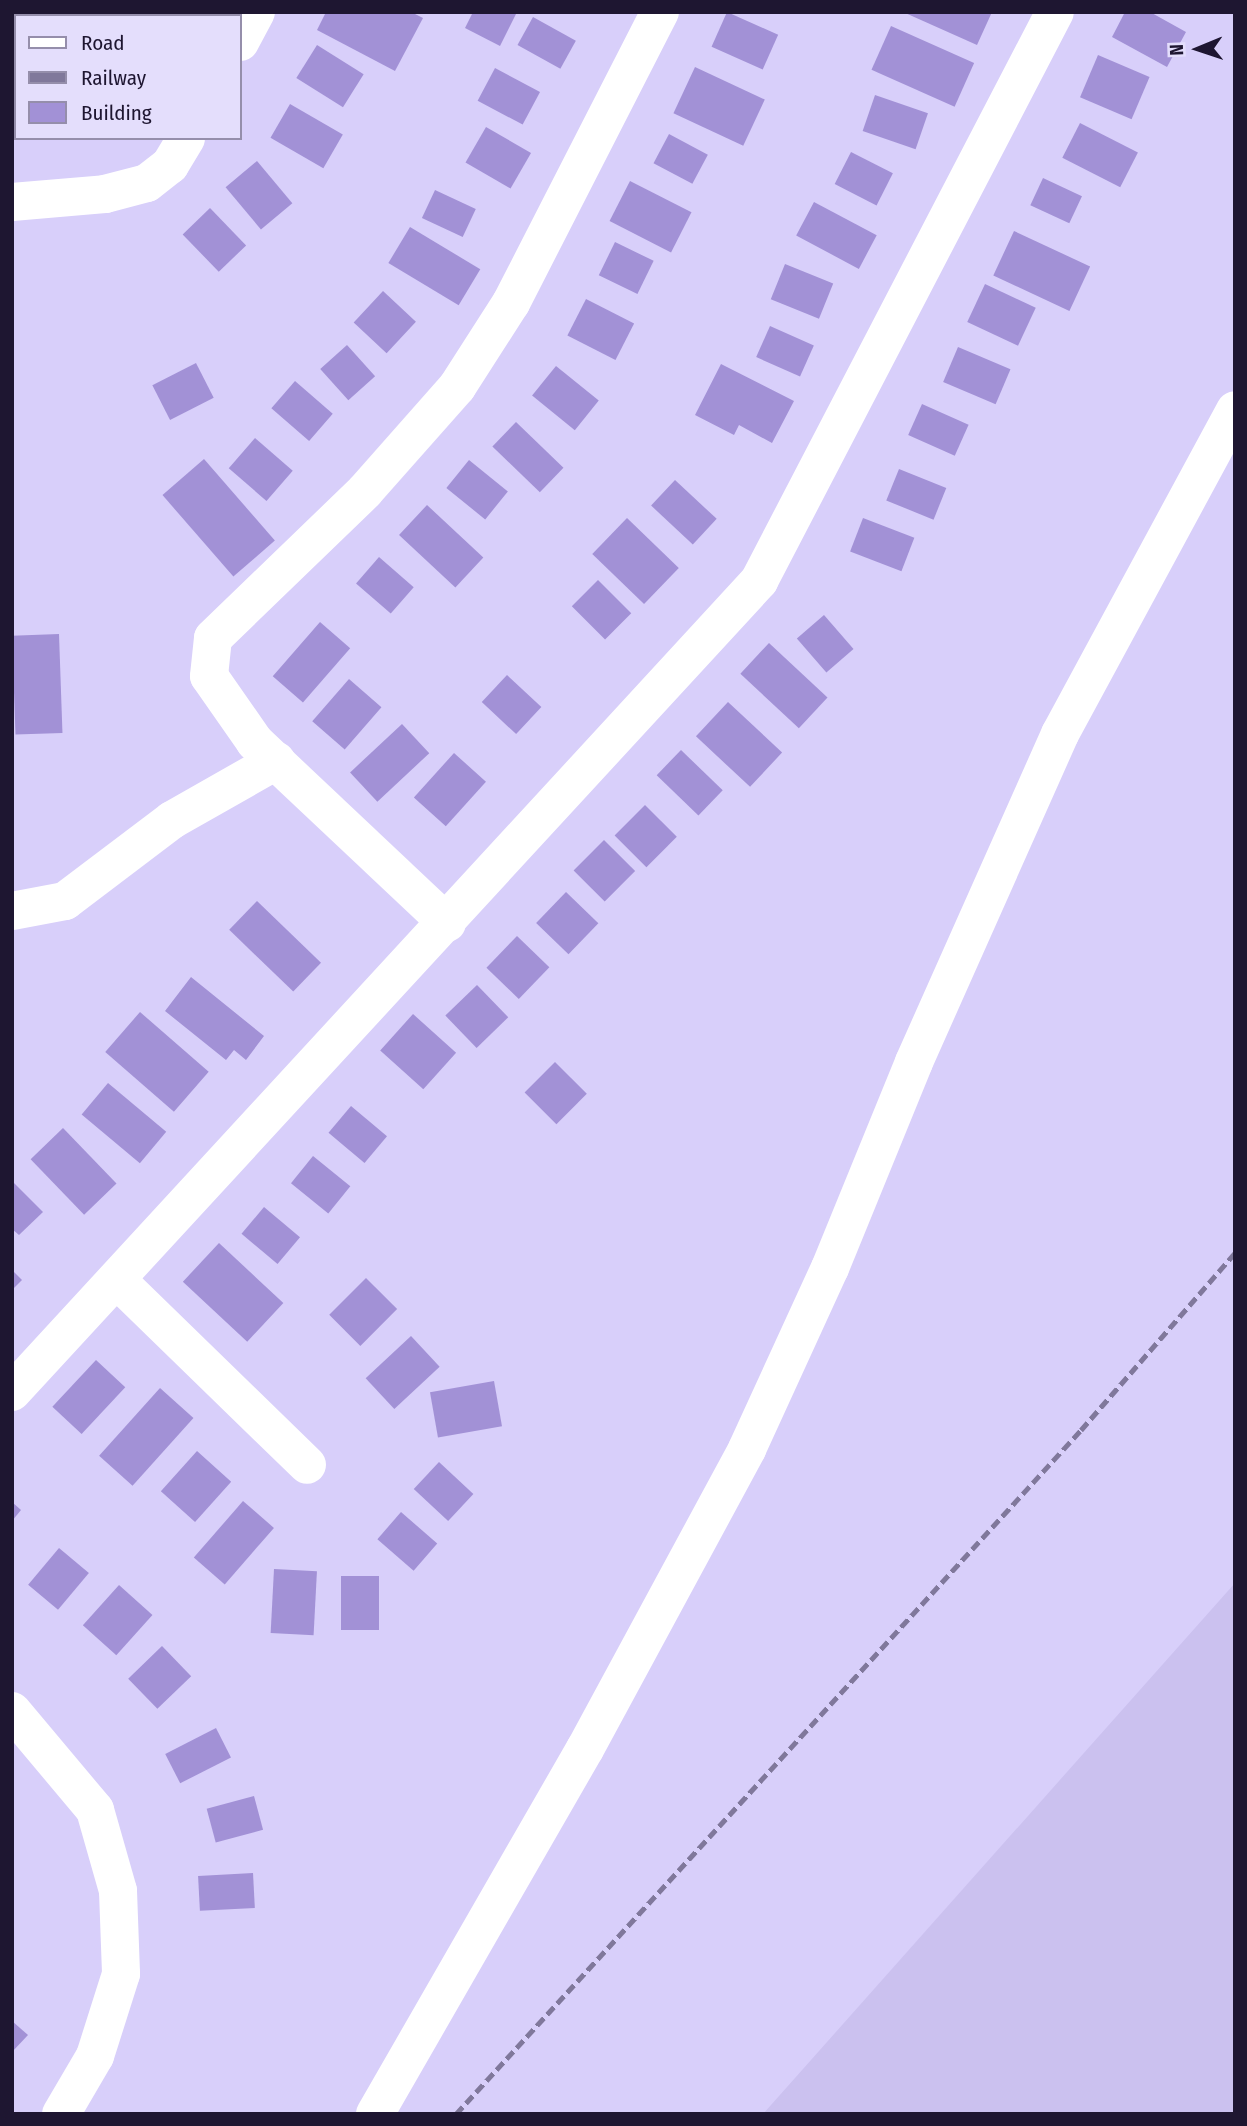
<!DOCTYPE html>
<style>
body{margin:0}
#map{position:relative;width:1247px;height:2126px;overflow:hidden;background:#d8cffa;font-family:"Fira Sans Condensed",sans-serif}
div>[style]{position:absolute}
.built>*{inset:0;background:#cbc1ef}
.building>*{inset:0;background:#a291d6;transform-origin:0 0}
.street>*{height:38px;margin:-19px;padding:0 19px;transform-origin:19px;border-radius:19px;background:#fff}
.rail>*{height:5px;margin-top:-2.5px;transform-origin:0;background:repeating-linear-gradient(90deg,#80789b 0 10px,transparent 0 15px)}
span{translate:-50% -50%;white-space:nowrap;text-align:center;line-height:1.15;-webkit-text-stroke:5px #e4defc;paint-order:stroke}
.frame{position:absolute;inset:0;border:14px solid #1e1631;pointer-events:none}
.legend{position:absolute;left:14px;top:14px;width:228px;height:126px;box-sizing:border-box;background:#e4defc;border:2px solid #958eab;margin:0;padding:9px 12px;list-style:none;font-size:21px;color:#1e1631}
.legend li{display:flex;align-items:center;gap:14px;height:35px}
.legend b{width:35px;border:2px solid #958eab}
.north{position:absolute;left:1163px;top:14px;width:70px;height:70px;-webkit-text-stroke:5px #e4defc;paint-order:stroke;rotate:268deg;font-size:19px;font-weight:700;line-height:28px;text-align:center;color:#1e1631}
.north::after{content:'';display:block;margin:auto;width:24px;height:32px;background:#1e1631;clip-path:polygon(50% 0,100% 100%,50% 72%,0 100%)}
</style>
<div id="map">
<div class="built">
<i style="clip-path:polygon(1235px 1583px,1235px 2114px,763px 2114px)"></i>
</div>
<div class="building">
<i style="clip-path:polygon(326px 12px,411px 12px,423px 18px,395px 71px,317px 30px)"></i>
<i style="clip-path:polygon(473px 12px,517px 12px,500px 46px,465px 28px)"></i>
<i style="left:727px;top:12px;width:56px;height:38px;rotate:24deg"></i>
<i style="clip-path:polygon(903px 12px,992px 12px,977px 45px)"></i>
<i style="clip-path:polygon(1125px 12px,1150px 12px,1186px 32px,1167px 67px,1112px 37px)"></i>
<i style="left:533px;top:17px;width:49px;height:32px;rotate:29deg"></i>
<i style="left:891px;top:26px;width:91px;height:48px;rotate:24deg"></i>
<i style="left:317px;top:45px;width:55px;height:39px;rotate:32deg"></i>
<i style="clip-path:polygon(16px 54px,16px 103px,15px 104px,12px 55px)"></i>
<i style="left:1098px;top:55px;width:56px;height:46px;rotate:23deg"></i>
<i style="left:695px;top:67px;width:77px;height:51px;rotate:25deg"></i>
<i style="left:495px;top:68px;width:51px;height:37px;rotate:28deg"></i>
<i style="left:875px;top:95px;width:56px;height:38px;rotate:19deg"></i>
<i style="left:290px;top:104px;width:61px;height:39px;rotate:30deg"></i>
<i style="left:1080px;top:123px;width:65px;height:39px;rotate:27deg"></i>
<i style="left:486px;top:127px;width:52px;height:41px;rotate:30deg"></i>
<i style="left:669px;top:134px;width:44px;height:33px;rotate:28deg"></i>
<i style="left:851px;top:152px;width:47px;height:36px;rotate:27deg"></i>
<i style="left:257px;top:161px;width:55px;height:41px;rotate:50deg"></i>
<i style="left:1043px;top:178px;width:43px;height:30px;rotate:25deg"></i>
<i style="left:630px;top:181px;width:69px;height:45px;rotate:27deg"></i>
<i style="left:435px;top:190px;width:45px;height:31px;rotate:25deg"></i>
<i style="left:814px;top:202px;width:71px;height:38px;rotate:28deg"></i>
<i style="left:210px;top:208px;width:52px;height:38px;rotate:46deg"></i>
<i style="left:410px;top:227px;width:82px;height:42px;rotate:31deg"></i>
<i style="left:1014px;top:231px;width:84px;height:49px;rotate:25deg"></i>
<i style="left:615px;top:242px;width:43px;height:37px;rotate:26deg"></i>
<i style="left:785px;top:264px;width:52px;height:38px;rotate:22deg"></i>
<i style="left:985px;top:284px;width:56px;height:42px;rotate:25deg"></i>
<i style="left:383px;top:291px;width:45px;height:43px;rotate:43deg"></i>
<i style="left:586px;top:299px;width:54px;height:41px;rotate:27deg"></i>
<i style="left:770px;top:326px;width:48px;height:34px;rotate:24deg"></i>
<i style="left:347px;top:345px;width:42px;height:36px;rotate:48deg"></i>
<i style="left:958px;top:347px;width:57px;height:38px;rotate:23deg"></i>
<i style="left:196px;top:363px;width:39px;height:49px;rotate:63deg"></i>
<i style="clip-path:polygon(721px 364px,794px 401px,772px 443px,739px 425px,734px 435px,695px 415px)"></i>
<i style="left:556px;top:366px;width:55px;height:38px;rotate:39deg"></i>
<i style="left:295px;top:381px;width:50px;height:36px;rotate:41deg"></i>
<i style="left:922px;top:404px;width:51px;height:34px;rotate:24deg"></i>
<i style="left:516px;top:422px;width:66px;height:34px;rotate:44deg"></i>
<i style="left:255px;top:438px;width:50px;height:40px;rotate:41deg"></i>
<i style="left:204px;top:459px;width:108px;height:55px;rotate:49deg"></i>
<i style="left:469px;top:460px;width:50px;height:36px;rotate:39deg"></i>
<i style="left:899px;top:469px;width:51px;height:34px;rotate:22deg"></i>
<i style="left:675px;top:480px;width:57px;height:35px;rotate:43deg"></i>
<i style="left:427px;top:505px;width:77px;height:41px;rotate:43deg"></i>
<i style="left:627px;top:518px;width:72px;height:50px;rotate:44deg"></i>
<i style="left:863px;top:518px;width:55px;height:36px;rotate:21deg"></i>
<i style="left:379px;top:557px;width:46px;height:35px;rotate:41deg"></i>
<i style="left:598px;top:580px;width:47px;height:37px;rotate:45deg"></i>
<i style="left:824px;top:615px;width:45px;height:36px;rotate:49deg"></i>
<i style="left:320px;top:622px;width:40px;height:72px;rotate:41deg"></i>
<i style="left:59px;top:634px;width:99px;height:47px;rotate:88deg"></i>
<i style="left:769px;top:643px;width:80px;height:42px;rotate:43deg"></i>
<i style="left:507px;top:675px;width:47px;height:37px;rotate:43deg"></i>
<i style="left:349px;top:679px;width:43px;height:56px;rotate:41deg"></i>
<i style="left:728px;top:702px;width:74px;height:47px;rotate:43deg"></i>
<i style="left:402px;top:724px;width:40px;height:71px;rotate:47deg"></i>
<i style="left:681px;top:750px;width:58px;height:35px;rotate:44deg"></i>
<i style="left:454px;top:753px;width:43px;height:60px;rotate:42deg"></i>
<i style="left:645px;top:805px;width:45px;height:43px;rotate:45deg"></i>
<i style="left:604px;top:840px;width:44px;height:43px;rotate:45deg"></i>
<i style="left:566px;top:892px;width:45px;height:43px;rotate:44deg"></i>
<i style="left:257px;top:901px;width:89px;height:40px;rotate:44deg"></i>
<i style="left:517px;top:936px;width:45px;height:44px;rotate:44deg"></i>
<i style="clip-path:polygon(191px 977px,264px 1036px,246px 1060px,234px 1050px,226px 1060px,165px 1011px)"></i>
<i style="left:477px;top:985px;width:45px;height:44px;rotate:46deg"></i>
<i style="left:140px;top:1012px;width:91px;height:53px;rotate:41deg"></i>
<i style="left:413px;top:1014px;width:58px;height:49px;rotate:42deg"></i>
<i style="left:555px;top:1062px;width:45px;height:43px;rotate:45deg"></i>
<i style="left:108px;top:1083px;width:76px;height:41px;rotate:40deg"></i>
<i style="left:351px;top:1106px;width:47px;height:35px;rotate:40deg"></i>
<i style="left:63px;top:1128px;width:77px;height:45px;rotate:46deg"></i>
<i style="left:313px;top:1156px;width:48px;height:35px;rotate:39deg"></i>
<i style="clip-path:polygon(12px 1181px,43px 1212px,19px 1235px,12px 1229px)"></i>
<i style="left:264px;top:1207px;width:47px;height:35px;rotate:40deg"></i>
<i style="left:219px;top:1243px;width:88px;height:53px;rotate:43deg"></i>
<i style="clip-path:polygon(12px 1270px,22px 1280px,12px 1290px)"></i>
<i style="left:366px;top:1278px;width:44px;height:52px;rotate:45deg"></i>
<i style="left:411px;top:1336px;width:42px;height:62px;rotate:47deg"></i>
<i style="left:96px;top:1360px;width:40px;height:64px;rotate:43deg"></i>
<i style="left:494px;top:1381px;width:46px;height:65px;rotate:80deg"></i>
<i style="left:160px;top:1388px;width:45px;height:91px;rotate:42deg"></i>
<i style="left:197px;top:1451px;width:46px;height:54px;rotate:42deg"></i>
<i style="left:439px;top:1462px;width:47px;height:37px;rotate:43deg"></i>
<i style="left:243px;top:1501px;width:41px;height:75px;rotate:41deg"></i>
<i style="clip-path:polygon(12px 1502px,21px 1510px,12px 1521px)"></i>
<i style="left:401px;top:1512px;width:48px;height:36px;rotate:41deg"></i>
<i style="left:59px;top:1548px;width:39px;height:48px;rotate:40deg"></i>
<i style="left:274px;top:1569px;width:43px;height:64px;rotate:3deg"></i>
<i style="left:341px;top:1576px;width:38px;height:54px"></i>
<i style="left:119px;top:1585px;width:45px;height:54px;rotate:42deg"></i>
<i style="left:162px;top:1646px;width:42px;height:47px;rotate:46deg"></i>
<i style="left:216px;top:1728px;width:33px;height:57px;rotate:63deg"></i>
<i style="left:254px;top:1796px;width:35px;height:49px;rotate:75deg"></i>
<i style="left:253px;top:1873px;width:35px;height:55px;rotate:87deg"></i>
<i style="clip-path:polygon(12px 2021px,28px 2035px,12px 2052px)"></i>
</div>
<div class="street">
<i style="left:240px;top:42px;width:34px;rotate:-62deg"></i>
<i style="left:12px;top:202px;width:93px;rotate:-4.9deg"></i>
<i style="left:105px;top:194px;width:43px;rotate:-14.7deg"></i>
<i style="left:147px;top:183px;width:29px;rotate:-38deg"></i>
<i style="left:170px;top:165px;width:31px;rotate:-59deg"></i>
<i style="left:12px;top:911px;width:54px;rotate:-10.7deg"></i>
<i style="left:65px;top:901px;width:134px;rotate:-37.1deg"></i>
<i style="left:172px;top:820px;width:120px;rotate:-29.6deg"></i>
<i style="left:447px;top:923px;width:264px;rotate:-136.7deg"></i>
<i style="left:255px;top:742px;width:80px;rotate:-124.9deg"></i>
<i style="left:209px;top:676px;width:38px;rotate:-84deg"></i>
<i style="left:213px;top:638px;width:211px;rotate:-44deg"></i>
<i style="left:365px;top:491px;width:139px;rotate:-48.5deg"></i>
<i style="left:457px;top:387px;width:100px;rotate:-57.3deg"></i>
<i style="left:511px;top:303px;width:327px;rotate:-62.9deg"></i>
<i style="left:117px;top:1280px;width:265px;rotate:44.2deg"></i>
<i style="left:12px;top:1392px;width:1103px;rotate:-47.35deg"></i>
<i style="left:759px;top:581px;width:641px;rotate:-62.52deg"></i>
<i style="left:12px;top:1711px;width:129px;rotate:50deg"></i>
<i style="left:95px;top:1810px;width:84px;rotate:74.1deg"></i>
<i style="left:118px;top:1891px;width:83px;rotate:87.9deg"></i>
<i style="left:121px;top:1974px;width:86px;rotate:107.6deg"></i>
<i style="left:95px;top:2056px;width:67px;rotate:120.4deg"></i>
<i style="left:375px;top:2114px;width:421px;rotate:-60.1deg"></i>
<i style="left:585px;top:1749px;width:341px;rotate:-61.6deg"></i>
<i style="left:747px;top:1449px;width:199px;rotate:-65.4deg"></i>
<i style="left:830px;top:1268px;width:222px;rotate:-67.8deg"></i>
<i style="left:914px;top:1062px;width:359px;rotate:-66deg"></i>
<i style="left:1060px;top:734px;width:368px;rotate:-61.6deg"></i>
</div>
<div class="rail">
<i style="left:456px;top:2114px;width:927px;rotate:-47.58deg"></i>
<i style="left:1081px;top:1430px;width:235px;rotate:-49deg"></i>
</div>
<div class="frame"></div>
<ul class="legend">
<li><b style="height:9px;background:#fff"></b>Road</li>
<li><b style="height:9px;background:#80789b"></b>Railway</li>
<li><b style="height:19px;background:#a291d6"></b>Building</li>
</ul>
<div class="north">N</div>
</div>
